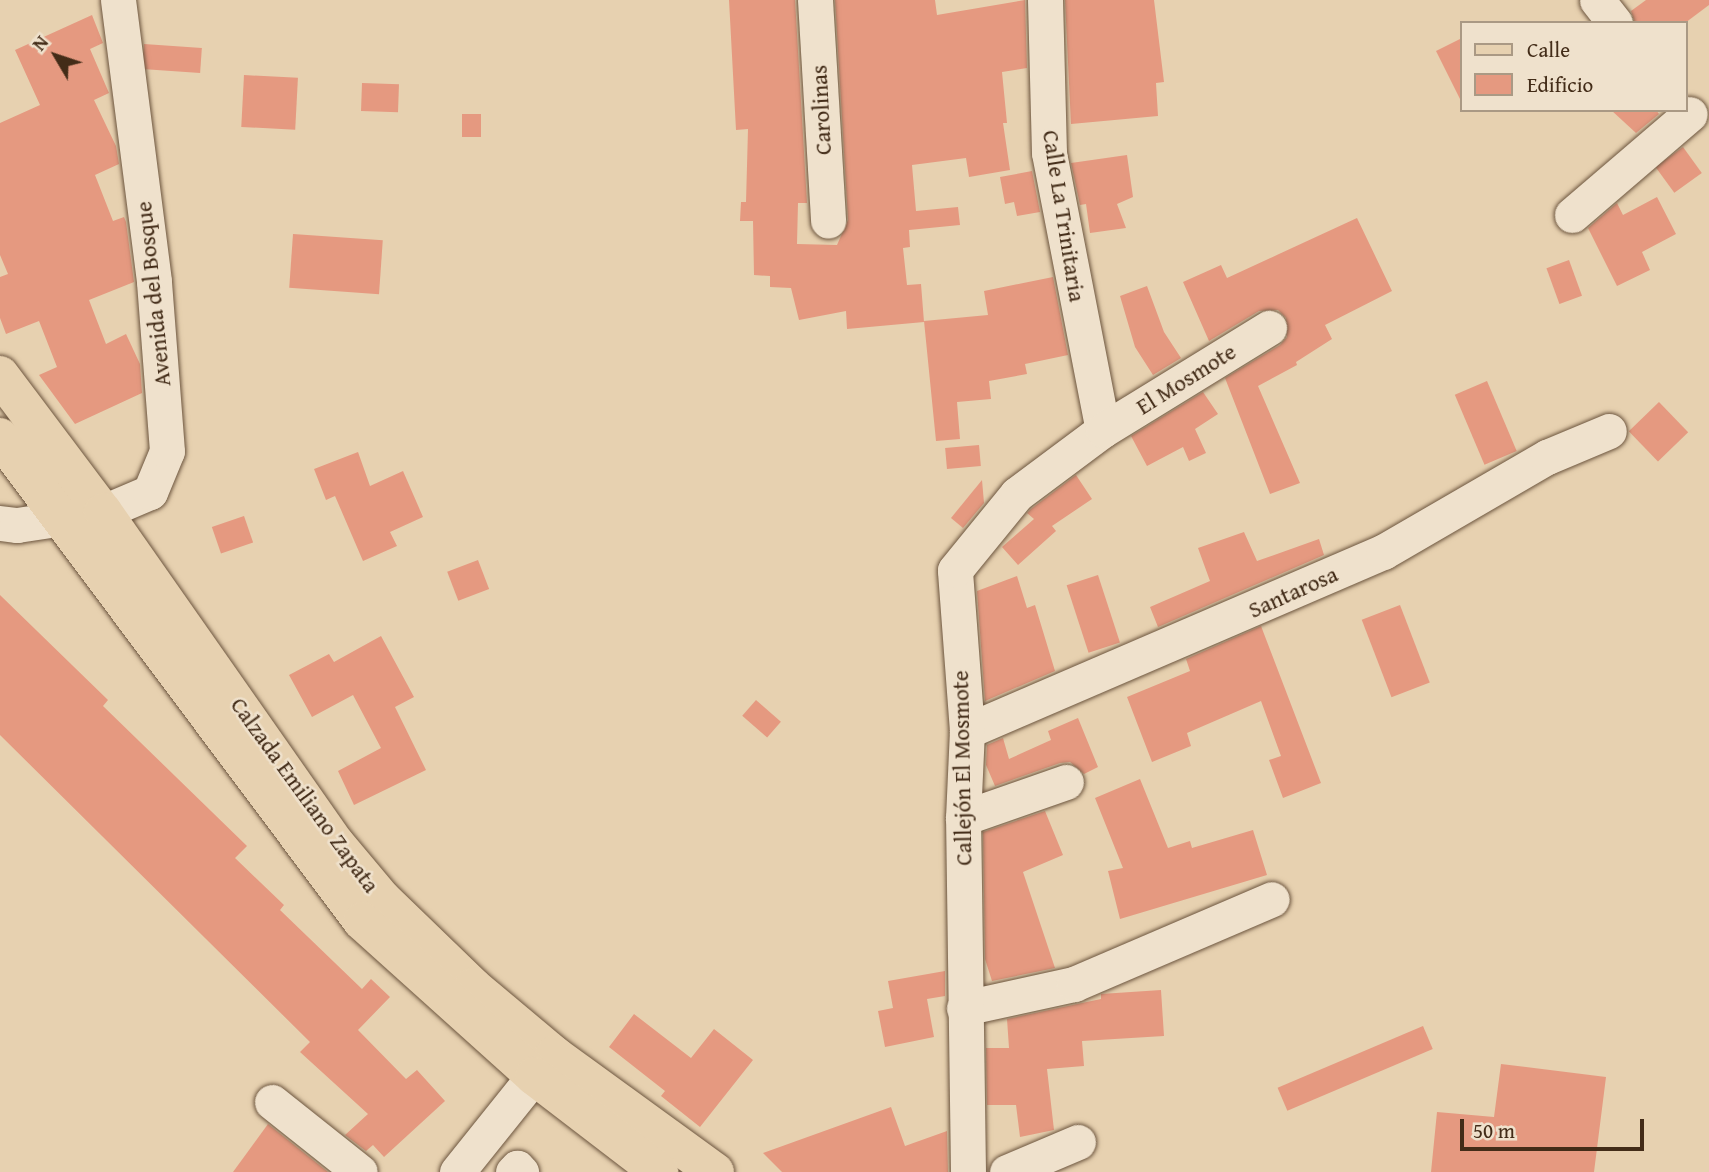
<!DOCTYPE html>
<meta charset="utf-8">
<style>
body{margin:0}
#map{position:relative;width:1709px;height:1172px;overflow:hidden;background:#e7d1b0;font-family:"Gentium Book Plus",serif}
div>[style]{position:absolute}
.building>*{inset:0;background:#e59980;transform-origin:0 0}
.roads{filter:drop-shadow(0 0 2px #6c553e) drop-shadow(0 0 2px #6c553e)}
.minor>*{height:35px;margin:-17.5px;padding:0 17.5px;transform-origin:17.5px;border-radius:17.5px;background:#efe1cc}
.major>*{height:38px;margin:-19px;padding:0 19px;transform-origin:19px;border-radius:19px;background:#e7d1b0}
span{translate:-50% -50%;white-space:nowrap;text-align:center;line-height:1.15;-webkit-text-stroke:5px #efe1cc;paint-order:stroke}
.street-label{font-size:23px;color:#432c18}
.legend{position:absolute;left:1460px;top:21px;width:228px;height:91px;box-sizing:border-box;background:#efe1cc;border:2px solid #aa9984;margin:0;padding:9px 12px;list-style:none;font-size:21px;color:#432c18}
.legend li{display:flex;align-items:center;gap:14px;height:35px}
.legend b{width:35px;border:2px solid #aa9984}
.north{position:absolute;left:21px;top:21px;width:70px;height:70px;-webkit-text-stroke:5px #efe1cc;paint-order:stroke;rotate:309deg;font-size:19px;font-weight:700;line-height:28px;text-align:center;color:#432c18}
.north::after{content:'';display:block;margin:auto;width:24px;height:32px;background:#432c18;clip-path:polygon(50% 0,100% 100%,50% 72%,0 100%)}
.scale{position:absolute;left:1460px;top:1119px;width:184px;height:32px;box-sizing:border-box;border:4px solid #432c18;border-top:0;padding-left:9px;font-size:21px;line-height:24px;white-space:nowrap;color:#432c18;-webkit-text-stroke:5px #efe1cc;paint-order:stroke}
</style>
<div id="map">
<div class="building">
<i style="clip-path:polygon(729px 0,795px 0,807px 203px,798px 203px,797px 244px,837px 245px,848px 220px,835px 0,935px 0,937px 15px,1025px 0,1027px 68px,1002px 72px,1007px 123px,1003px 123px,1010px 170px,969px 177px,966px 158px,912px 165px,916px 211px,958px 207px,960px 225px,909px 230px,910px 247px,903px 248px,907px 285px,921px 284px,924px 322px,847px 329px,846px 311px,799px 320px,791px 288px,770px 287px,770px 276px,754px 275px,753px 221px,740px 221px,741px 202px,746px 202px,748px 129px,736px 130px)"></i>
<i style="clip-path:polygon(1065px 0,1154px 0,1164px 82px,1156px 83px,1158px 116px,1071px 124px)"></i>
<i style="clip-path:polygon(1646px 0,1709px 0,1709px 5px,1685px 23px,1635px 23px,1631px 11px)"></i>
<i style="clip-path:polygon(92px 15px,103px 43px,90px 49px,109px 93px,94px 100px,116px 146px,119px 164px,95px 175px,113px 221px,124px 217px,126px 222px,134px 282px,89px 300px,106px 344px,126px 334px,140px 364px,142px 393px,75px 424px,39px 375px,57px 367px,39px 321px,6px 334px,0 318px,0 277px,8px 274px,0 255px,0 123px,40px 105px,15px 50px)"></i>
<i style="clip-path:polygon(1462px 38px,1462px 103px,1436px 51px)"></i>
<i style="left:144px;top:44px;width:58px;height:25px;rotate:4deg"></i>
<i style="left:244px;top:75px;width:54px;height:52px;rotate:3deg"></i>
<i style="left:362px;top:83px;width:37px;height:28px;rotate:2deg"></i>
<i style="clip-path:polygon(1611px 110px,1656px 110px,1659px 114px,1636px 133px)"></i>
<i style="left:462px;top:114px;width:19px;height:23px"></i>
<i style="left:1683px;top:147px;width:32px;height:34px;rotate:54deg"></i>
<i style="clip-path:polygon(1127px 155px,1133px 197px,1117px 204px,1126px 228px,1090px 233px,1086px 204px,1080px 205px,1071px 163px)"></i>
<i style="clip-path:polygon(1032px 171px,1040px 212px,1017px 216px,1014px 202px,1005px 204px,1000px 177px)"></i>
<i style="clip-path:polygon(1657px 197px,1676px 234px,1642px 252px,1650px 270px,1617px 286px,1588px 228px,1617px 203px,1623px 215px)"></i>
<i style="clip-path:polygon(1357px 218px,1392px 291px,1325px 325px,1332px 339px,1296px 362px,1297px 365px,1258px 386px,1300px 483px,1270px 494px,1225px 378px,1280px 345px,1287px 337px,1286px 318px,1278px 310px,1259px 311px,1209px 341px,1183px 282px,1221px 265px,1227px 278px)"></i>
<i style="left:293px;top:234px;width:90px;height:54px;rotate:4deg"></i>
<i style="left:1569px;top:260px;width:38px;height:24px;rotate:70deg"></i>
<i style="clip-path:polygon(1053px 277px,1068px 355px,1025px 364px,1027px 374px,989px 381px,991px 399px,957px 402px,960px 439px,936px 441px,924px 321px,988px 315px,984px 291px)"></i>
<i style="clip-path:polygon(1147px 286px,1164px 332px,1181px 358px,1153px 375px,1135px 347px,1120px 296px)"></i>
<i style="left:1487px;top:381px;width:76px;height:35px;rotate:67deg"></i>
<i style="clip-path:polygon(1203px 392px,1218px 414px,1195px 429px,1206px 453px,1189px 461px,1183px 447px,1147px 466px,1131px 436px)"></i>
<i style="left:1659px;top:402px;width:42px;height:42px;rotate:46deg"></i>
<i style="left:979px;top:445px;width:21px;height:34px;rotate:85deg"></i>
<i style="clip-path:polygon(358px 452px,370px 486px,403px 471px,423px 517px,390px 532px,397px 546px,363px 561px,335px 496px,326px 500px,314px 469px)"></i>
<i style="clip-path:polygon(1076px 475px,1092px 499px,1052px 526px,1056px 531px,1018px 565px,1002px 547px,1034px 519px,1027px 513px,1031px 509px)"></i>
<i style="clip-path:polygon(982px 480px,984px 503px,963px 528px,951px 518px)"></i>
<i style="left:244px;top:516px;width:28px;height:34px;rotate:71deg"></i>
<i style="clip-path:polygon(1244px 532px,1257px 561px,1319px 539px,1324px 555px,1158px 627px,1150px 607px,1210px 581px,1198px 548px)"></i>
<i style="left:478px;top:560px;width:31px;height:33px;rotate:69deg"></i>
<i style="left:1098px;top:575px;width:71px;height:33px;rotate:72deg"></i>
<i style="clip-path:polygon(1017px 576px,1027px 608px,1035px 605px,1055px 671px,985px 701px,977px 591px)"></i>
<i style="clip-path:polygon(0 595px,108px 700px,103px 706px,247px 846px,235px 858px,284px 905px,280px 910px,362px 989px,371px 979px,390px 997px,358px 1030px,406px 1079px,417px 1070px,445px 1101px,384px 1157px,373px 1145px,366px 1151px,345px 1135px,368px 1114px,300px 1052px,310px 1042px,0 735px)"></i>
<i style="left:1400px;top:605px;width:83px;height:41px;rotate:69deg"></i>
<i style="clip-path:polygon(1261px 626px,1321px 783px,1283px 798px,1269px 760px,1281px 756px,1261px 701px,1187px 733px,1191px 746px,1152px 762px,1127px 697px,1190px 671px,1186px 659px)"></i>
<i style="clip-path:polygon(381px 636px,414px 697px,395px 707px,426px 770px,354px 805px,338px 771px,381px 748px,353px 695px,312px 717px,289px 675px,329px 654px,334px 662px)"></i>
<i style="left:756px;top:700px;width:33px;height:21px;rotate:41deg"></i>
<i style="clip-path:polygon(1078px 718px,1098px 767px,1084px 774px,1070px 762px,1060px 763px,995px 786px,986px 765px,987px 745px,1003px 738px,1009px 759px,1051px 740px,1048px 731px)"></i>
<i style="clip-path:polygon(1140px 779px,1168px 848px,1190px 841px,1192px 848px,1253px 830px,1267px 875px,1120px 919px,1108px 871px,1123px 868px,1095px 798px)"></i>
<i style="clip-path:polygon(1045px 811px,1063px 855px,1023px 872px,1055px 968px,992px 981px,985px 959px,983px 832px)"></i>
<i style="clip-path:polygon(945px 971px,945px 996px,927px 999px,934px 1037px,885px 1047px,878px 1011px,893px 1008px,888px 981px)"></i>
<i style="clip-path:polygon(1161px 990px,1164px 1036px,1082px 1041px,1084px 1066px,1047px 1069px,1054px 1130px,1020px 1137px,1016px 1105px,987px 1105px,986px 1048px,1009px 1048px,1007px 1019px,1101px 999px,1101px 994px)"></i>
<i style="clip-path:polygon(634px 1014px,691px 1058px,714px 1029px,753px 1060px,700px 1127px,661px 1096px,665px 1091px,609px 1047px)"></i>
<i style="left:1423px;top:1026px;width:25px;height:158px;rotate:67deg"></i>
<i style="clip-path:polygon(1501px 1064px,1606px 1077px,1594px 1172px,1431px 1172px,1437px 1112px,1494px 1117px)"></i>
<i style="clip-path:polygon(891px 1107px,905px 1146px,947px 1131px,948px 1172px,782px 1172px,763px 1153px)"></i>
<i style="clip-path:polygon(268px 1124px,328px 1172px,233px 1172px)"></i>
</div>
<div class="roads">
<div class="minor">
<i style="left:815px;top:0;width:221px;rotate:86.6deg"></i>
<i style="left:1045px;top:0;width:153px;rotate:88.5deg"></i>
<i style="left:1049px;top:153px;width:282px;rotate:79deg"></i>
<i style="left:1597px;top:0;width:29px;rotate:52deg"></i>
<i style="left:1572px;top:215px;width:155px;rotate:-40.6deg"></i>
<i style="left:0;top:523px;width:17px;rotate:7deg"></i>
<i style="left:17px;top:525px;width:87px;rotate:-8.6deg"></i>
<i style="left:103px;top:512px;width:51px;rotate:-23.1deg"></i>
<i style="left:150px;top:492px;width:44px;rotate:-67.5deg"></i>
<i style="left:167px;top:451px;width:170px;rotate:-94.4deg"></i>
<i style="left:154px;top:281px;width:283px;rotate:-97.3deg"></i>
<i style="left:967px;top:731px;width:453px;rotate:-23.3deg"></i>
<i style="left:1383px;top:552px;width:190px;rotate:-30.1deg"></i>
<i style="left:1547px;top:457px;width:67px;rotate:-22.8deg"></i>
<i style="left:963px;top:818px;width:109px;rotate:-19.3deg"></i>
<i style="left:964px;top:1008px;width:113px;rotate:-12.3deg"></i>
<i style="left:1074px;top:984px;width:215px;rotate:-23.2deg"></i>
<i style="left:272px;top:1102px;width:112px;rotate:38.5deg"></i>
<i style="left:457px;top:1172px;width:123px;rotate:-51.3deg"></i>
<i style="left:513px;top:1172px;width:6px;rotate:-45deg"></i>
<i style="left:517px;top:1168px;width:6px;rotate:45deg"></i>
<i style="left:968px;top:1172px;width:354px;rotate:-90.8deg"></i>
<i style="left:963px;top:818px;width:87px;rotate:-87.4deg"></i>
<i style="left:967px;top:731px;width:161px;rotate:-94.3deg"></i>
<i style="left:955px;top:570px;width:98px;rotate:-50.8deg"></i>
<i style="left:1017px;top:494px;width:107px;rotate:-36.7deg"></i>
<i style="left:1103px;top:430px;width:195px;rotate:-31.6deg"></i>
<i style="left:1007px;top:1172px;width:77px;rotate:-22.9deg"></i>
</div>
<div class="major">
<i style="left:0;top:375px;width:171px;rotate:53.1deg"></i>
<i style="left:103px;top:512px;width:404px;rotate:55deg"></i>
<i style="left:335px;top:843px;width:73px;rotate:50deg"></i>
<i style="left:382px;top:899px;width:127px;rotate:44deg"></i>
<i style="left:473px;top:987px;width:106px;rotate:40deg"></i>
<i style="left:554px;top:1055px;width:199px;rotate:36deg"></i>
<i style="left:0;top:437px;width:604px;rotate:53.21deg"></i>
<i style="left:362px;top:921px;width:232px;rotate:42deg"></i>
<i style="left:534px;top:1076px;width:158px;rotate:37.5deg"></i>
</div>
</div>
<div class="street-label">
<span style="left:821px;top:110px;rotate:-93deg">Carolinas</span>
<span style="left:1064px;top:216px;rotate:81deg">Calle La Trinitaria</span>
<span style="left:153px;top:294px;rotate:-96deg">Avenida del Bosque</span>
<span style="left:1186px;top:379px;rotate:-32deg">El Mosmote</span>
<span style="left:1293px;top:592px;rotate:-24deg">Santarosa</span>
<span style="left:962px;top:768px;rotate:-91deg">Callejón El Mosmote</span>
<span style="left:305px;top:795px;rotate:54deg">Calzada Emiliano Zapata</span>
</div>
<ul class="legend">
<li><b style="height:9px;background:#e7d1b0"></b>Calle</li>
<li><b style="height:19px;background:#e59980"></b>Edificio</li>
</ul>
<div class="north">N</div>
<div class="scale">50 m</div>
</div>
